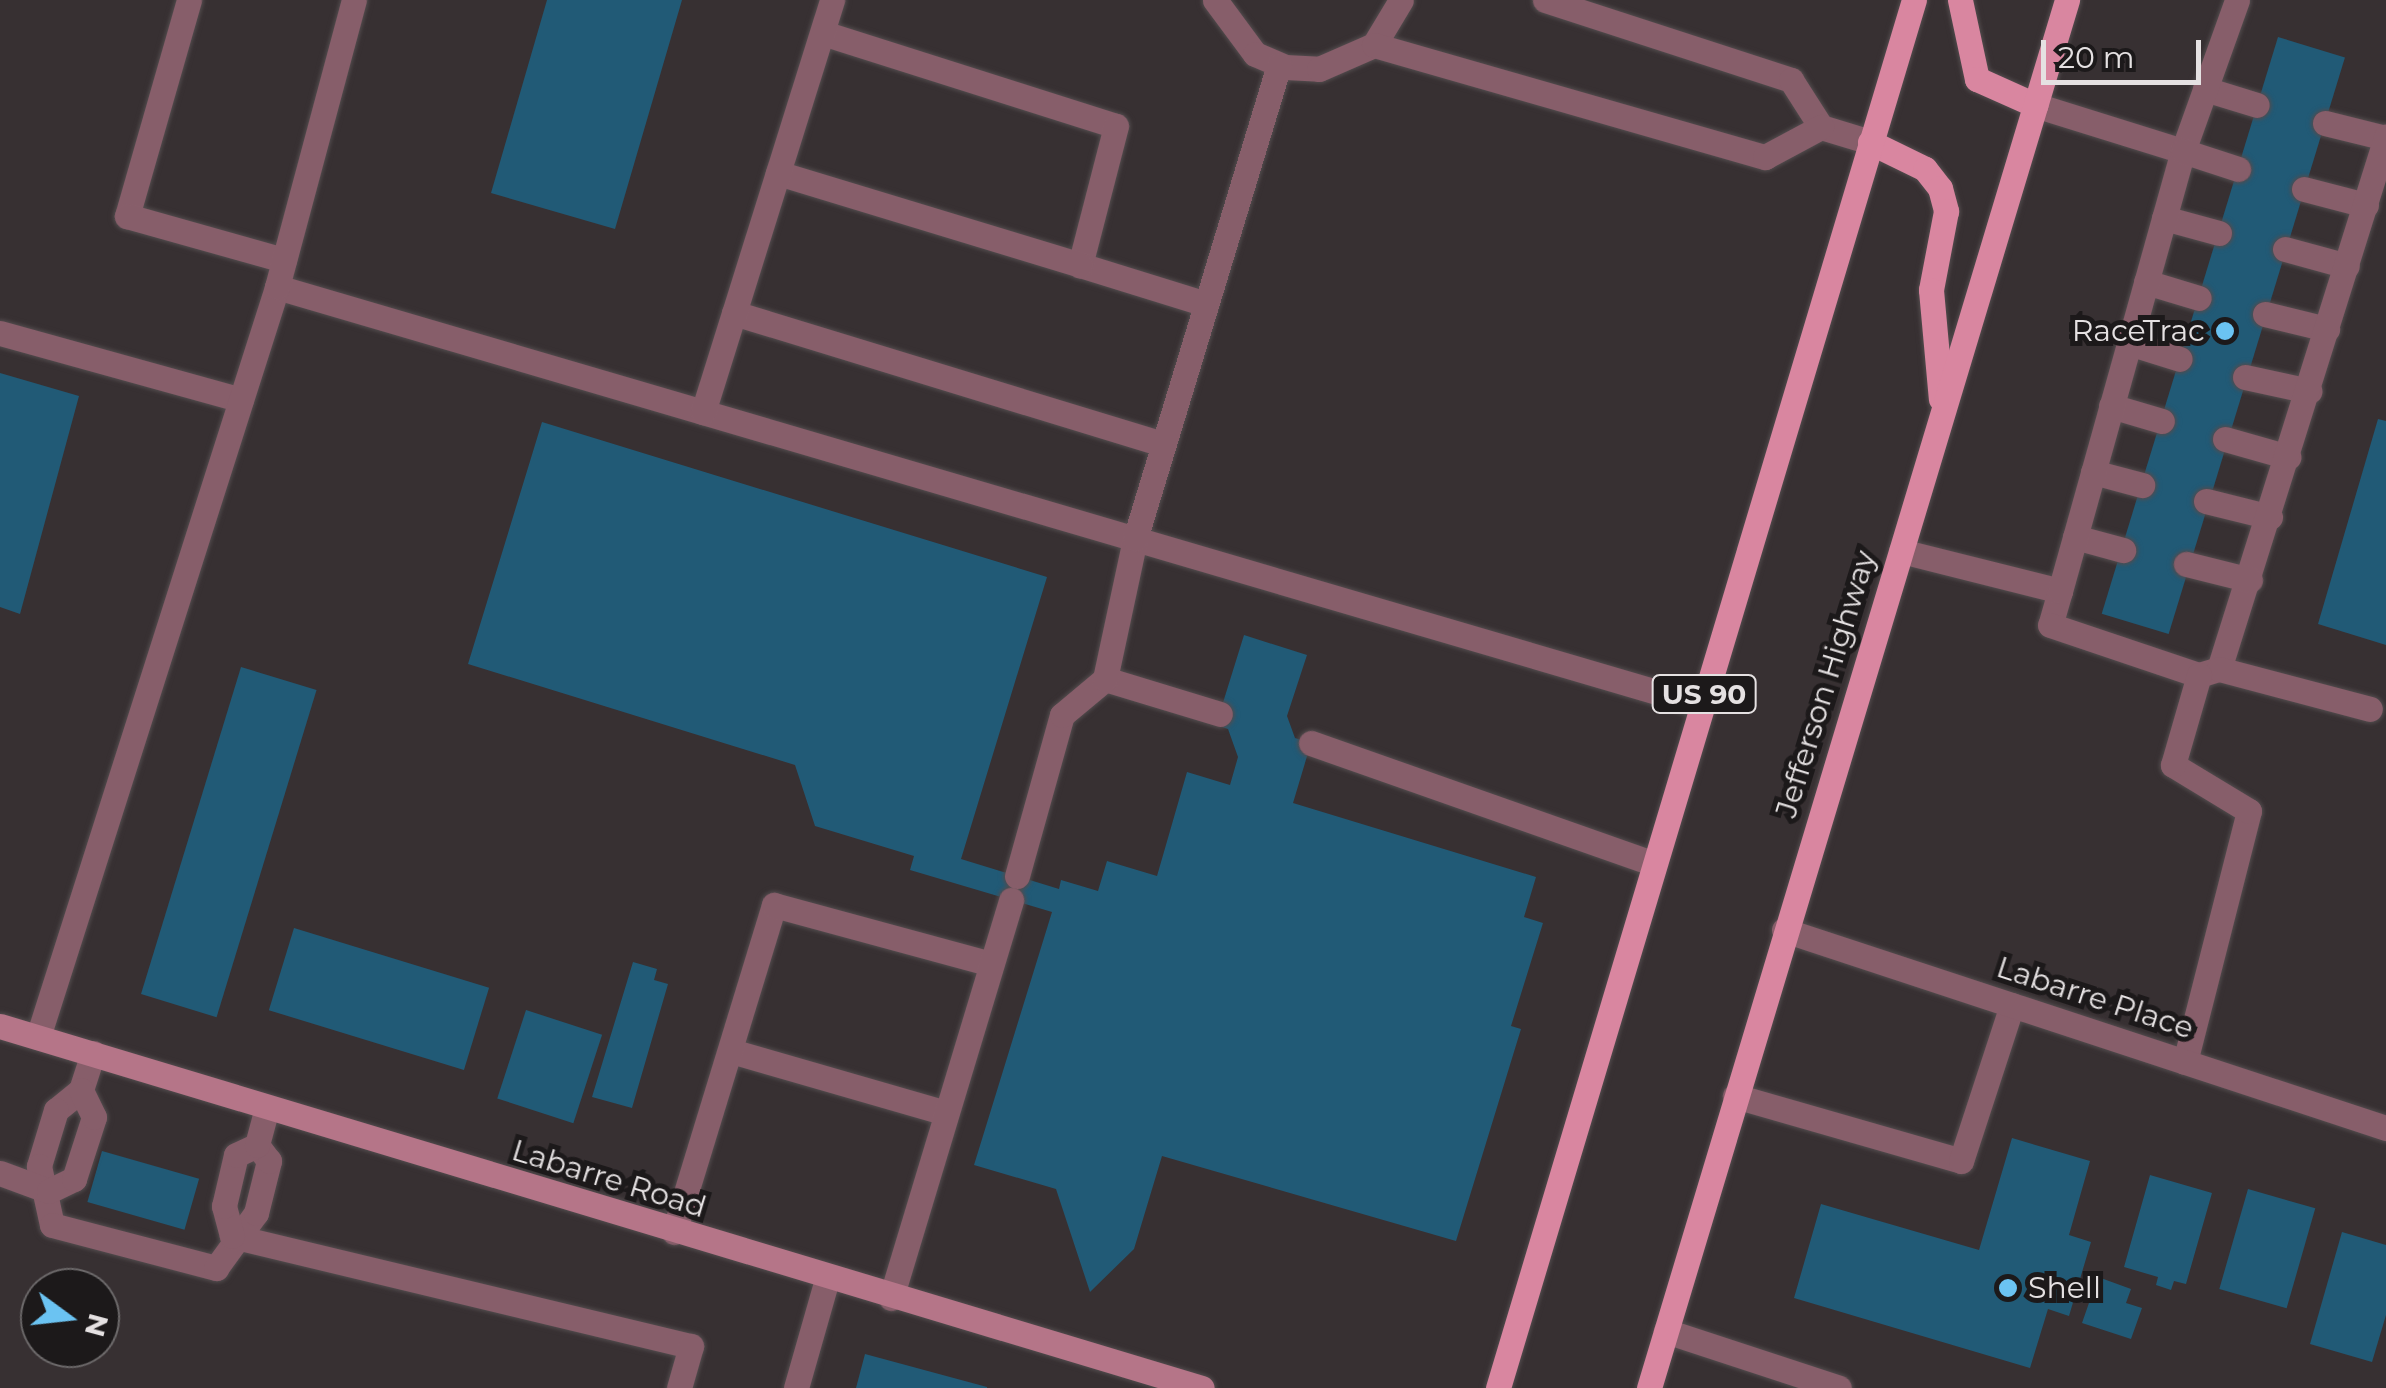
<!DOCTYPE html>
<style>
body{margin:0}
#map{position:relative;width:2386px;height:1388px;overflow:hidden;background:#373032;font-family:Montserrat,sans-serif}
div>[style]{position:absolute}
.building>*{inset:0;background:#215a76;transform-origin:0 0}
.roads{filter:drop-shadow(0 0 2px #534c4e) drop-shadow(0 0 2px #534c4e)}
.lane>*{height:25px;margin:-12.5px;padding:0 12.5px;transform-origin:12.5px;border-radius:12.5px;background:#875e6a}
.street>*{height:25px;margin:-12.5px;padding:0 12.5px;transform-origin:12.5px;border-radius:12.5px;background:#875e6a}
.secondary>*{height:25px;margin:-12.5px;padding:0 12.5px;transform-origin:12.5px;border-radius:12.5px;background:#b57588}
.primary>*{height:25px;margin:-12.5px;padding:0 12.5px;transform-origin:12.5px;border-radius:12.5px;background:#d986a0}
.dots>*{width:28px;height:28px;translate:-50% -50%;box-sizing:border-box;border:5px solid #1c191a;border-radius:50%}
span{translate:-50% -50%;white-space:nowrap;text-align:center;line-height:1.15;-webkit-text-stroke:10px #1c191a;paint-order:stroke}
.shield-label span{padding:2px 8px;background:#1c191a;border:2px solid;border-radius:8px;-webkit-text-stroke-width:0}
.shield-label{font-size:28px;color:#e5e1e2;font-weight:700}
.poi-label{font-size:30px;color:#e5e1e2}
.right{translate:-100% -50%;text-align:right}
.left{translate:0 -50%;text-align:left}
.street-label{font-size:30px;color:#e5e1e2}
.north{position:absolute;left:20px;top:1268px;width:100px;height:100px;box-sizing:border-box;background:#1c191a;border:2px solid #6c696a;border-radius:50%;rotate:105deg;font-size:28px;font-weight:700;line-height:40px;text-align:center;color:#e5e1e2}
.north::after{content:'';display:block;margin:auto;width:35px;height:45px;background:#6bc3f2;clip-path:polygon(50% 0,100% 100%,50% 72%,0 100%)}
.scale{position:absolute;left:2041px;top:40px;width:160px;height:45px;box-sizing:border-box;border:5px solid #e5e1e2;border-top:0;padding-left:12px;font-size:30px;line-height:35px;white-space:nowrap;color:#e5e1e2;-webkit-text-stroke:8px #1c191a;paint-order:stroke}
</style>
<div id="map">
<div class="building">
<i style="clip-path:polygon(547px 0,682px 0,615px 229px,491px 193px)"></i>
<i style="left:2278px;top:37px;width:70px;height:603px;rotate:17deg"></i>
<i style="clip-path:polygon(0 373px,79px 396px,20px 614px,0 607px)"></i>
<i style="clip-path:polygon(2378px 419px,2386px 421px,2386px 645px,2318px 624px)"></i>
<i style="clip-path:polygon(542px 422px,1047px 577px,961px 859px,1059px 889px,1061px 880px,1098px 891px,1107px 861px,1157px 876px,1187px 772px,1230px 785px,1238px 757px,1228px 729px,1216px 725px,1244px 635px,1307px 655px,1287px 716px,1295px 738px,1311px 743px,1293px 803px,1536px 877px,1524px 917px,1543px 923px,1511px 1026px,1521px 1029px,1456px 1241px,1162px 1156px,1134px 1249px,1090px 1292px,1056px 1189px,974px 1165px,1052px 912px,910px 870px,914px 856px,815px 826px,795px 765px,468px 664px)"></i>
<i style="left:241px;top:667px;width:79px;height:342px;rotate:17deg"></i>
<i style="left:294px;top:928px;width:204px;height:86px;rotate:17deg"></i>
<i style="clip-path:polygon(633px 962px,657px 969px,654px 980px,668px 984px,632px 1108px,592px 1097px)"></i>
<i style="left:526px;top:1010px;width:80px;height:93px;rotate:18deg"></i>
<i style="clip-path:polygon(2012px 1138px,2090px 1161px,2069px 1235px,2091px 1242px,2069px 1316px,2048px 1309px,2030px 1368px,1794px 1298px,1821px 1204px,1979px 1250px)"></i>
<i style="left:102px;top:1151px;width:101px;height:53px;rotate:16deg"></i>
<i style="clip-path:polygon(2150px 1175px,2212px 1193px,2186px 1284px,2174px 1281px,2171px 1290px,2156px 1285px,2158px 1277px,2124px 1267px)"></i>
<i style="left:2248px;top:1189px;width:70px;height:104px;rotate:16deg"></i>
<i style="clip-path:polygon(2342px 1232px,2386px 1245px,2386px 1315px,2372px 1362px,2310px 1344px)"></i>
<i style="clip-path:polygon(2098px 1277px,2131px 1289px,2126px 1303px,2142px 1308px,2131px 1339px,2082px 1323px)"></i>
<i style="clip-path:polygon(865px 1354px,987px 1387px,987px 1388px,856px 1388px)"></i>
</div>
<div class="roads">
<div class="lane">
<i style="left:189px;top:0;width:225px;rotate:106deg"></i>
<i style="left:127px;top:216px;width:163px;rotate:15.7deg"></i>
<i style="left:1215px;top:0;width:67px;rotate:53.5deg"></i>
<i style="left:1255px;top:54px;width:33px;rotate:23deg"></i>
<i style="left:1285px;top:67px;width:34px;rotate:3deg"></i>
<i style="left:1319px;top:69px;width:60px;rotate:-23.6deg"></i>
<i style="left:1374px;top:45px;width:52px;rotate:-59deg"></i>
<i style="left:1545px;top:0;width:259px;rotate:18deg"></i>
<i style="left:1791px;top:80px;width:56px;rotate:57.4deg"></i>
<i style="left:1821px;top:127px;width:51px;rotate:17deg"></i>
<i style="left:823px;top:33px;width:307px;rotate:17.6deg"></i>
<i style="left:1116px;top:126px;width:144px;rotate:104.5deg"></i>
<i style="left:1080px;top:265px;width:132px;rotate:17.2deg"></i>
<i style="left:1374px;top:45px;width:407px;rotate:16deg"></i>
<i style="left:1765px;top:157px;width:64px;rotate:-28.2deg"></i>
<i style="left:2205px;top:89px;width:54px;rotate:17.1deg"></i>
<i style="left:2035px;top:105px;width:155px;rotate:17.3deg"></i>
<i style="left:2183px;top:151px;width:160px;rotate:-70.3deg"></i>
<i style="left:2325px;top:123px;width:63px;rotate:13.8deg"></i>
<i style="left:778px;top:173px;width:316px;rotate:16.9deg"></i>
<i style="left:2304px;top:189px;width:64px;rotate:14.5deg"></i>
<i style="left:2164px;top:218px;width:57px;rotate:15.3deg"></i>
<i style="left:2285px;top:249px;width:64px;rotate:15.3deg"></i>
<i style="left:2146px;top:282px;width:55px;rotate:16.8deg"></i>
<i style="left:277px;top:287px;width:1484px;rotate:16.36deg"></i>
<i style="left:734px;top:313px;width:449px;rotate:17deg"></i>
<i style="left:2265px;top:314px;width:64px;rotate:13.6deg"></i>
<i style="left:0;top:333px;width:250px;rotate:15.5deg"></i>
<i style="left:2129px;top:343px;width:53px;rotate:17.4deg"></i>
<i style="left:2245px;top:377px;width:66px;rotate:12.3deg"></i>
<i style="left:2111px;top:406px;width:53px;rotate:16.4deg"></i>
<i style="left:703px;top:412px;width:432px;rotate:-72.6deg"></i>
<i style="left:2225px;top:439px;width:66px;rotate:15.9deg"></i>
<i style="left:2093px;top:472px;width:51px;rotate:14.9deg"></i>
<i style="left:2206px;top:501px;width:66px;rotate:14deg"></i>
<i style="left:2075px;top:537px;width:50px;rotate:15.2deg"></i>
<i style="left:1901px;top:551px;width:164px;rotate:14.1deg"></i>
<i style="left:2060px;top:591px;width:35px;rotate:106deg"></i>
<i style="left:2050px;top:625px;width:157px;rotate:18.6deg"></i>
<i style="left:2199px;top:675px;width:21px;rotate:-17deg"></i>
<i style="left:2219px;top:669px;width:558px;rotate:-72.57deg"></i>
<i style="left:2186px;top:564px;width:66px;rotate:14deg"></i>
<i style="left:2060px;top:591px;width:457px;rotate:-74.4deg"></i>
<i style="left:2183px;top:151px;width:58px;rotate:18.1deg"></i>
<i style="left:2219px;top:669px;width:156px;rotate:14.8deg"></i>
<i style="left:1105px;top:679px;width:120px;rotate:16.9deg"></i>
<i style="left:1311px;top:743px;width:364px;rotate:19.4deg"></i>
<i style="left:1017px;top:876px;width:167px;rotate:-74.4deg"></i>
<i style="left:1062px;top:715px;width:56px;rotate:-39.9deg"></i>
<i style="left:1105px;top:679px;width:143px;rotate:-77.9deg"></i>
<i style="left:1135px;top:539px;width:495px;rotate:-73.1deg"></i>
<i style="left:38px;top:1037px;width:787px;rotate:-72.32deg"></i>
<i style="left:277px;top:287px;width:297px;rotate:-75deg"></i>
<i style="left:731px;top:1051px;width:224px;rotate:16.1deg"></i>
<i style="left:93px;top:1053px;width:39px;rotate:108deg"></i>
<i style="left:81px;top:1090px;width:32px;rotate:141deg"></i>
<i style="left:56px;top:1110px;width:59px;rotate:106.9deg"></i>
<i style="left:39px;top:1166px;width:60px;rotate:77.6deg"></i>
<i style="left:52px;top:1225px;width:170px;rotate:14.7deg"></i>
<i style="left:216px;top:1268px;width:68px;rotate:-54deg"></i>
<i style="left:256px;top:1213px;width:54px;rotate:-76deg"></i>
<i style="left:269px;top:1161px;width:20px;rotate:-127deg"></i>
<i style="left:2185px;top:1062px;width:259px;rotate:-75.7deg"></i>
<i style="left:2249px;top:811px;width:89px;rotate:-148.8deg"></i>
<i style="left:2173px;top:765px;width:94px;rotate:-73.9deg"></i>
<i style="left:1735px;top:1096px;width:235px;rotate:16deg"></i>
<i style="left:1961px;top:1161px;width:164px;rotate:-71.9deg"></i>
<i style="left:0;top:1173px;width:52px;rotate:20.2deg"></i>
<i style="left:49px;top:1191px;width:28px;rotate:-26deg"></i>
<i style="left:74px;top:1179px;width:65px;rotate:-72.1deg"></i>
<i style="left:94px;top:1117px;width:30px;rotate:-116deg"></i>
<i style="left:674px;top:1232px;width:342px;rotate:-73deg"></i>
<i style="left:774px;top:905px;width:225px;rotate:15.2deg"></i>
<i style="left:232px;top:1236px;width:472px;rotate:13.5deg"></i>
<i style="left:691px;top:1346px;width:44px;rotate:105.9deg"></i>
<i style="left:232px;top:1236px;width:31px;rotate:-105deg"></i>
<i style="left:224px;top:1206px;width:52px;rotate:-76.8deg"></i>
<i style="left:236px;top:1155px;width:23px;rotate:-25deg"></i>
<i style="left:257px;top:1145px;width:38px;rotate:-75deg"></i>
<i style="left:891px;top:1298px;width:416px;rotate:-73.2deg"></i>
<i style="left:1666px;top:1331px;width:182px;rotate:18.2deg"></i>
<i style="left:796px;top:1388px;width:113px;rotate:-74.1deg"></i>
</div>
<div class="street">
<i style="left:1784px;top:930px;width:634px;rotate:18.21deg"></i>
</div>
<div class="secondary">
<i style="left:0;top:1026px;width:1255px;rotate:16.76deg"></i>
</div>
<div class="primary">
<i style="left:1960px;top:0;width:81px;rotate:77.9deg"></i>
<i style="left:1977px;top:79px;width:64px;rotate:24.1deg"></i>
<i style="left:1870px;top:142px;width:61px;rotate:26.1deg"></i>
<i style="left:1925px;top:169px;width:24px;rotate:52deg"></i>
<i style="left:1940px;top:188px;width:24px;rotate:75deg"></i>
<i style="left:1946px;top:211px;width:80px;rotate:100.8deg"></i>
<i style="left:1931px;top:290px;width:109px;rotate:84.8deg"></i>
<i style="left:1498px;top:1388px;width:1449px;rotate:-73.32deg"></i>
<i style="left:1649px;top:1388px;width:1450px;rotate:-73.24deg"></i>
</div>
</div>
<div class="dots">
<i style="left:2225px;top:331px;background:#6bc3f2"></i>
<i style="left:2008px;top:1288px;background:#6bc3f2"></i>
</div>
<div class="shield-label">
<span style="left:1704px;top:694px">US 90</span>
</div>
<div class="poi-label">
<span class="right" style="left:2205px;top:331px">RaceTrac</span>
<span class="left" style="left:2028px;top:1288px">Shell</span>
</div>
<div class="street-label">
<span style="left:1826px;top:684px;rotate:-73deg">Jefferson Highway</span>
<span style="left:2095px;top:998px;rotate:18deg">Labarre Place</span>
<span style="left:609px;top:1179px;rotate:17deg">Labarre Road</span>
</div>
<div class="north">N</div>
<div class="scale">20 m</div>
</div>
